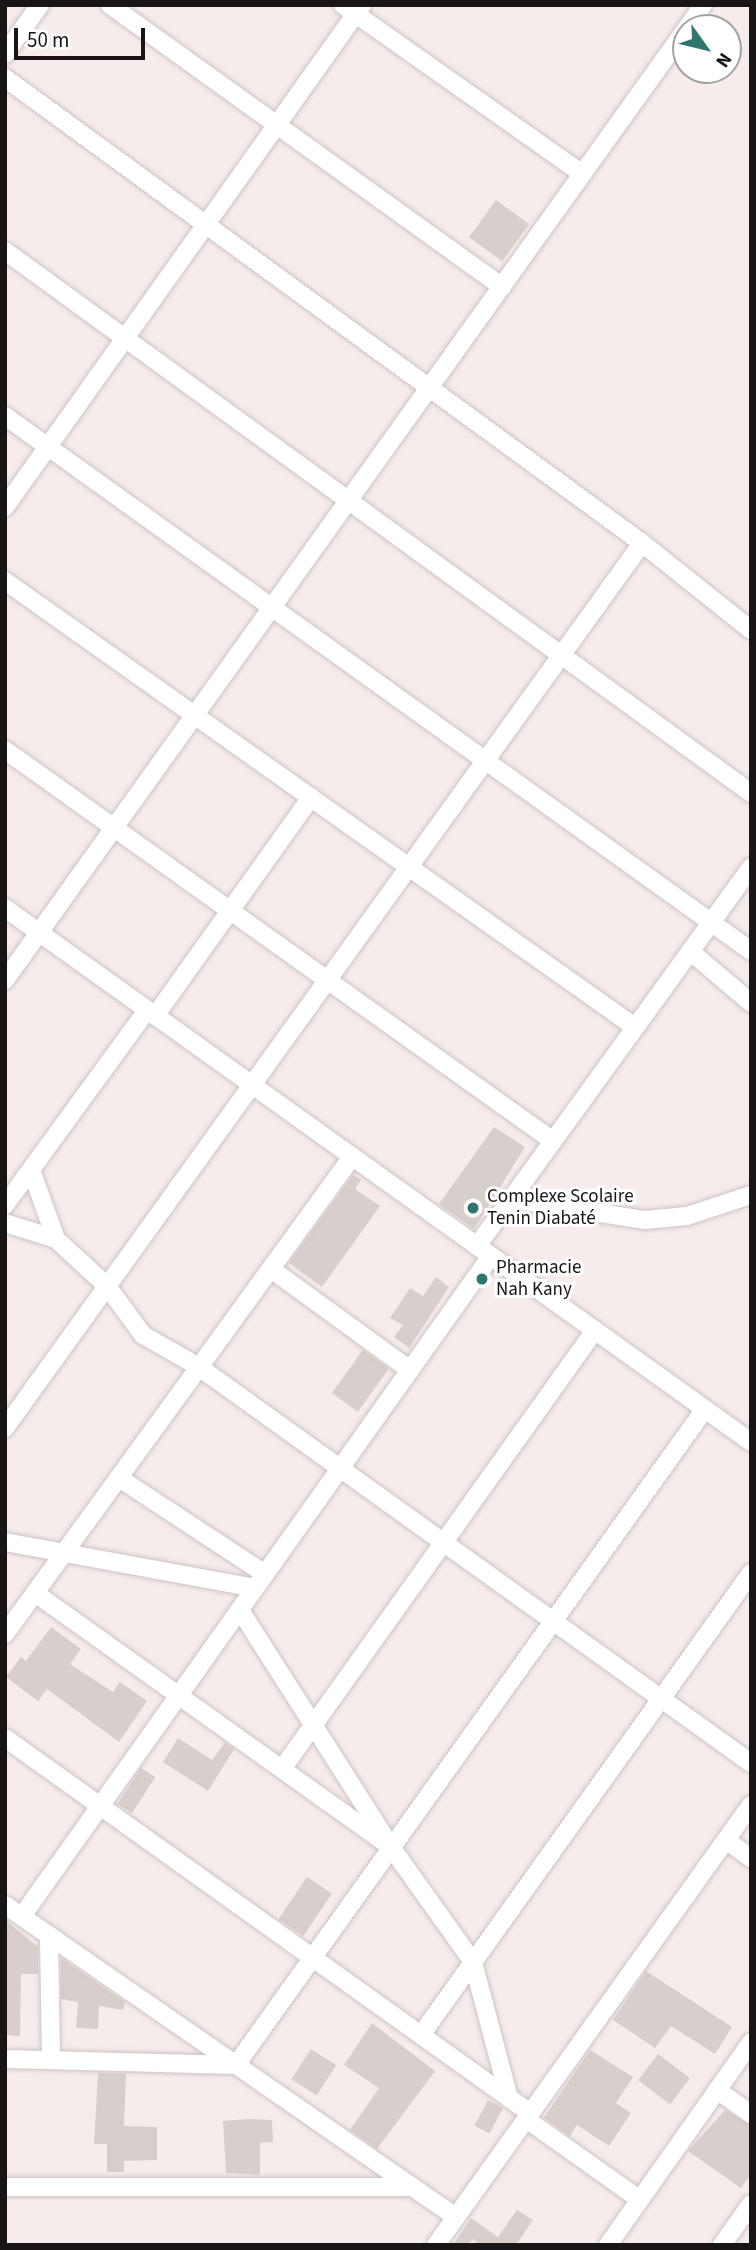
<!DOCTYPE html>
<meta charset="utf-8">
<style>
body{margin:0}
#map{position:relative;width:756px;height:2250px;overflow:hidden;background:#f6ecec;font-family:"Source Sans 3",sans-serif}
div>[style]{position:absolute}
.building>*{inset:0;background:#d7cfcb;transform-origin:0 0}
.roads{filter:drop-shadow(0 0 2px #cdc3c4) drop-shadow(0 0 2px #cdc3c4)}
.minor>*{height:18px;margin:-9px;padding:0 9px;transform-origin:9px;border-radius:9px;background:#fff}
.dots>*{width:19px;height:19px;translate:-50% -50%;box-sizing:border-box;border:4px solid #fff;border-radius:50%}
span{translate:-50% -50%;white-space:nowrap;text-align:center;line-height:1.15;-webkit-text-stroke:6px #fff;paint-order:stroke}
.poi-label{font-size:19px;color:#191515}
.left{translate:0 -50%;text-align:left}
.frame{position:absolute;inset:0;border:7px solid #191515;pointer-events:none}
.north{position:absolute;left:672px;top:14px;width:70px;height:70px;box-sizing:border-box;background:#fff;border:2px solid #a3a1a1;border-radius:50%;rotate:124deg;font-size:19px;font-weight:700;line-height:28px;text-align:center;color:#191515}
.north::after{content:'';display:block;margin:auto;width:24px;height:32px;background:#30766d;clip-path:polygon(50% 0,100% 100%,50% 72%,0 100%)}
.scale{position:absolute;left:14px;top:28px;width:131px;height:32px;box-sizing:border-box;border:4px solid #191515;border-top:0;padding-left:9px;font-size:21px;line-height:24px;white-space:nowrap;color:#191515;-webkit-text-stroke:5px #fff;paint-order:stroke}
</style>
<div id="map">
<div class="building">
<i style="left:496px;top:200px;width:41px;height:46px;rotate:36deg"></i>
<i style="clip-path:polygon(494px 1127px,525px 1147px,474px 1229px,439px 1204px)"></i>
<i style="clip-path:polygon(353px 1175px,361px 1180px,355px 1189px,380px 1206px,322px 1287px,289px 1263px)"></i>
<i style="clip-path:polygon(436px 1277px,449px 1287px,409px 1348px,394px 1337px,403px 1325px,390px 1318px,410px 1288px,423px 1296px)"></i>
<i style="left:363px;top:1350px;width:32px;height:53px;rotate:36deg"></i>
<i style="clip-path:polygon(51px 1627px,81px 1649px,70px 1664px,113px 1692px,120px 1682px,147px 1701px,119px 1742px,47px 1689px,38px 1701px,6px 1677px,21px 1657px,26px 1661px)"></i>
<i style="clip-path:polygon(178px 1738px,212px 1760px,225px 1743px,234px 1749px,208px 1791px,163px 1762px)"></i>
<i style="left:141px;top:1768px;width:17px;height:43px;rotate:33deg"></i>
<i style="left:307px;top:1877px;width:30px;height:51px;rotate:34deg"></i>
<i style="clip-path:polygon(5px 1920px,38px 1947px,38px 1974px,21px 1974px,20px 2036px,5px 2035px)"></i>
<i style="clip-path:polygon(61px 1958px,125px 2002px,123px 2010px,99px 2006px,98px 2029px,76px 2028px,78px 2002px,61px 1999px)"></i>
<i style="clip-path:polygon(646px 1971px,732px 2027px,715px 2054px,671px 2026px,655px 2048px,613px 2020px)"></i>
<i style="clip-path:polygon(372px 2023px,435px 2071px,377px 2149px,350px 2130px,379px 2088px,344px 2065px)"></i>
<i style="left:311px;top:2049px;width:30px;height:36px;rotate:33deg"></i>
<i style="clip-path:polygon(590px 2050px,633px 2077px,616px 2103px,631px 2113px,609px 2146px,577px 2125px,570px 2136px,544px 2118px)"></i>
<i style="left:658px;top:2054px;width:40px;height:33px;rotate:37deg"></i>
<i style="clip-path:polygon(98px 2073px,126px 2074px,124px 2126px,157px 2127px,157px 2160px,124px 2161px,124px 2172px,107px 2172px,107px 2144px,94px 2144px)"></i>
<i style="left:488px;top:2100px;width:17px;height:29px;rotate:28deg"></i>
<i style="clip-path:polygon(725px 2110px,751px 2125px,751px 2174px,741px 2188px,688px 2151px)"></i>
<i style="clip-path:polygon(248px 2119px,272px 2120px,273px 2142px,260px 2143px,260px 2175px,226px 2173px,223px 2121px)"></i>
<i style="clip-path:polygon(517px 2210px,533px 2220px,516px 2245px,480px 2245px,472px 2239px,469px 2245px,453px 2245px,471px 2218px,498px 2237px)"></i>
</div>
<div class="roads">
<div class="minor">
<i style="left:110px;top:5px;width:483px;rotate:35.7deg"></i>
<i style="left:343px;top:5px;width:291px;rotate:35.2deg"></i>
<i style="left:687px;top:28px;width:28px;rotate:-55deg"></i>
<i style="left:5px;top:54px;width:60px;rotate:-54.5deg"></i>
<i style="left:5px;top:78px;width:789px;rotate:36.13deg"></i>
<i style="left:642px;top:543px;width:139px;rotate:38.6deg"></i>
<i style="left:5px;top:251px;width:922px;rotate:36deg"></i>
<i style="left:5px;top:416px;width:918px;rotate:35.65deg"></i>
<i style="left:5px;top:507px;width:616px;rotate:-54.58deg"></i>
<i style="left:5px;top:581px;width:772px;rotate:35.3deg"></i>
<i style="left:5px;top:750px;width:673px;rotate:35.51deg"></i>
<i style="left:5px;top:908px;width:917px;rotate:35.6deg"></i>
<i style="left:690px;top:951px;width:80px;rotate:40.4deg"></i>
<i style="left:5px;top:980px;width:1170px;rotate:-54.39deg"></i>
<i style="left:155px;top:1016px;width:269px;rotate:-54.5deg"></i>
<i style="left:31px;top:1170px;width:73px;rotate:70.1deg"></i>
<i style="left:511px;top:1199px;width:136px;rotate:8.9deg"></i>
<i style="left:645px;top:1220px;width:42px;rotate:-5.4deg"></i>
<i style="left:687px;top:1216px;width:67px;rotate:-18.2deg"></i>
<i style="left:5px;top:1205px;width:241px;rotate:-53.9deg"></i>
<i style="left:5px;top:1223px;width:53px;rotate:17.4deg"></i>
<i style="left:56px;top:1239px;width:69px;rotate:42.7deg"></i>
<i style="left:107px;top:1286px;width:61px;rotate:53.7deg"></i>
<i style="left:143px;top:1335px;width:64px;rotate:29.7deg"></i>
<i style="left:199px;top:1367px;width:679px;rotate:35.66deg"></i>
<i style="left:477px;top:1246px;width:468px;rotate:-54.1deg"></i>
<i style="left:271px;top:1269px;width:172px;rotate:36deg"></i>
<i style="left:5px;top:1428px;width:1090px;rotate:-54.25deg"></i>
<i style="left:119px;top:1478px;width:175px;rotate:33.3deg"></i>
<i style="left:5px;top:1542px;width:254px;rotate:10.4deg"></i>
<i style="left:35px;top:1593px;width:427px;rotate:35.5deg"></i>
<i style="left:240px;top:1610px;width:281px;rotate:57.5deg"></i>
<i style="left:391px;top:1847px;width:141px;rotate:54.5deg"></i>
<i style="left:473px;top:1962px;width:141px;rotate:75.2deg"></i>
<i style="left:5px;top:1634px;width:590px;rotate:-53.97deg"></i>
<i style="left:5px;top:1738px;width:645px;rotate:35.54deg"></i>
<i style="left:282px;top:1769px;width:539px;rotate:-54.51deg"></i>
<i style="left:726px;top:1840px;width:31px;rotate:36deg"></i>
<i style="left:5px;top:1905px;width:548px;rotate:34.68deg"></i>
<i style="left:22px;top:1916px;width:810px;rotate:-54.6deg"></i>
<i style="left:49px;top:1935px;width:124px;rotate:89.1deg"></i>
<i style="left:421px;top:2035px;width:568px;rotate:-54.46deg"></i>
<i style="left:5px;top:2059px;width:231px;rotate:1.5deg"></i>
<i style="left:236px;top:2065px;width:806px;rotate:-54.44deg"></i>
<i style="left:717px;top:2090px;width:42px;rotate:35.2deg"></i>
<i style="left:526px;top:2119px;width:138px;rotate:35.3deg"></i>
<i style="left:5px;top:2187px;width:408px"></i>
<i style="left:436px;top:2245px;width:541px;rotate:-54.4deg"></i>
<i style="left:608px;top:2245px;width:248px;rotate:-54.8deg"></i>
<i style="left:722px;top:2245px;width:50px;rotate:-54.7deg"></i>
</div>
</div>
<div class="dots">
<i style="left:473px;top:1208px;background:#30766d"></i>
<i style="left:482px;top:1279px;background:#30766d"></i>
</div>
<div class="poi-label">
<span class="left" style="left:487px;top:1208px">Complexe Scolaire<br>Tenin Diabaté</span>
<span class="left" style="left:496px;top:1279px">Pharmacie<br>Nah Kany</span>
</div>
<div class="frame"></div>
<div class="north">N</div>
<div class="scale">50 m</div>
</div>
